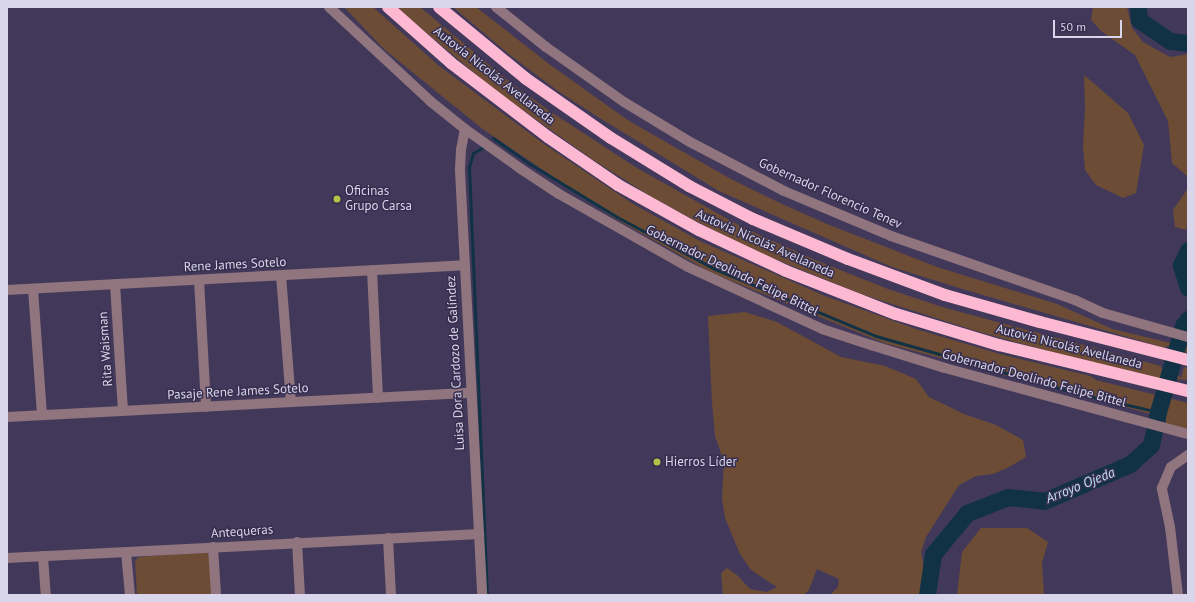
<!DOCTYPE html>
<meta charset="utf-8">
<style>
body{margin:0}
#map{position:relative;width:1195px;height:602px;overflow:hidden;background:#42395a;font-family:"PT Sans",sans-serif}
div>[style]{position:absolute}
.green>*{inset:0;background:#6d4c36}
.stream>*{height:3px;margin:-1.5px;padding:0 1.5px;transform-origin:1.5px;border-radius:1.5px;background:#103244}
.river>*{height:17px;margin:-8.5px;padding:0 8.5px;transform-origin:8.5px;border-radius:8.5px;background:#103244}
.minor>*{height:10px;margin:-5px;padding:0 5px;transform-origin:5px;border-radius:5px;background:#90747e}
.highway>*{height:12px;margin:-6px;padding:0 6px;transform-origin:6px;border-radius:6px;background:#feb9d2}
.dots>*{width:11px;height:11px;translate:-50% -50%;box-sizing:border-box;border:2px solid #372f4f;border-radius:50%}
span{translate:-50% -50%;white-space:nowrap;text-align:center;line-height:1.15;-webkit-text-stroke:3px #372f4f;paint-order:stroke}
.street-label{font-size:13px;color:#d9d5ea}
.poi-label{font-size:13px;color:#d9d5ea}
.left{translate:0 -50%;text-align:left}
.water-label{font-size:14px;color:#bddff4;font-style:italic}
.frame{position:absolute;inset:0;border:8px solid #d9d5ea;pointer-events:none}
.scale{position:absolute;left:1053px;top:20px;width:69px;height:18px;box-sizing:border-box;border:2px solid #d9d5ea;border-top:0;padding-left:5px;font-size:12px;line-height:14px;white-space:nowrap;color:#d9d5ea;-webkit-text-stroke:3px #372f4f;paint-order:stroke}
</style>
<div id="map">
<div class="green">
<i style="clip-path:polygon(344px 7px,373px 7px,438px 65px,544px 144px,633px 204px,700px 241px,825px 296px,916px 329px,1000px 354px,1090px 376px,1096px 380px,1188px 403px,1188px 429px,1166px 423px,1166px 418px,884px 343px,712px 273px,616px 219px,484px 130px,385px 50px)"></i>
<i style="clip-path:polygon(396px 7px,420px 7px,512px 84px,551px 112px,637px 168px,740px 226px,815px 260px,888px 289px,942px 307px,1161px 366px,1161px 368px,1176px 372px,1181px 378px,1184px 367px,1188px 368px,1188px 380px,1159px 378px,1158px 382px,973px 330px,861px 294px,765px 255px,709px 228px,650px 196px,592px 159px,497px 92px)"></i>
<i style="clip-path:polygon(453px 7px,476px 7px,549px 64px,629px 121px,729px 178px,782px 204px,827px 224px,937px 267px,1057px 304px,1112px 329px,1188px 347px,1188px 353px,1181px 351px,1182px 350px,1166px 346px,1165px 348px,959px 288px,892px 267px,719px 191px,598px 117px,558px 91px,510px 55px)"></i>
<i style="clip-path:polygon(1093px 7px,1127px 7px,1132px 28px,1143px 42px,1170px 57px,1188px 54px,1188px 177px,1172px 163px,1168px 121px,1135px 55px,1101px 31px,1091px 20px)"></i>
<i style="clip-path:polygon(1084px 75px,1128px 113px,1144px 145px,1136px 193px,1123px 198px,1096px 185px,1085px 170px,1083px 146px,1085px 108px)"></i>
<i style="clip-path:polygon(1188px 188px,1188px 219px,1186px 230px,1175px 227px,1173px 210px)"></i>
<i style="clip-path:polygon(745px 312px,777px 322px,841px 357px,885px 366px,916px 379px,929px 397px,964px 414px,996px 425px,1023px 440px,1026px 457px,1007px 468px,993px 474px,976px 476px,959px 485px,926px 537px,921px 552px,924px 567px,921px 595px,830px 595px,838px 587px,839px 579px,817px 569px,809px 590px,804px 595px,723px 595px,721px 573px,727px 568px,738px 576px,750px 589px,767px 592px,777px 587px,751px 570px,740px 554px,725px 518px,722px 499px,724px 462px,715px 436px,712px 403px,708px 316px)"></i>
<i style="clip-path:polygon(981px 528px,1027px 528px,1048px 542px,1042px 563px,1044px 595px,957px 595px,962px 552px)"></i>
<i style="clip-path:polygon(205px 551px,210px 556px,212px 595px,137px 595px,135px 561px,139px 557px)"></i>
</div>
<div class="stream">
<i style="left:493px;top:138px;width:45px;rotate:35.1deg"></i>
<i style="left:530px;top:164px;width:102px;rotate:31.3deg"></i>
<i style="left:617px;top:217px;width:111px;rotate:28deg"></i>
<i style="left:715px;top:269px;width:174px;rotate:22.6deg"></i>
<i style="left:876px;top:336px;width:208px;rotate:15.9deg"></i>
<i style="left:1076px;top:393px;width:84px;rotate:13deg"></i>
<i style="left:482px;top:148px;width:10px;rotate:151deg"></i>
<i style="left:473px;top:153px;width:15px;rotate:106deg"></i>
<i style="left:469px;top:167px;width:428px;rotate:87.6deg"></i>
</div>
<div class="river">
<i style="left:1138px;top:7px;width:13px;rotate:86deg"></i>
<i style="left:1139px;top:20px;width:37px;rotate:34deg"></i>
<i style="left:1170px;top:41px;width:18px;rotate:6deg"></i>
<i style="left:1188px;top:250px;width:17px;rotate:115deg"></i>
<i style="left:1181px;top:265px;width:24px;rotate:73deg"></i>
<i style="left:927px;top:595px;width:41px;rotate:-81.7deg"></i>
<i style="left:933px;top:554px;width:53px;rotate:-50.3deg"></i>
<i style="left:967px;top:513px;width:44px;rotate:-21.3deg"></i>
<i style="left:1008px;top:497px;width:36px;rotate:6deg"></i>
<i style="left:1044px;top:501px;width:94px;rotate:-23.3deg"></i>
<i style="left:1130px;top:464px;width:28px;rotate:-42deg"></i>
<i style="left:1151px;top:445px;width:34px;rotate:-78deg"></i>
<i style="left:1158px;top:412px;width:90px;rotate:-73.8deg"></i>
<i style="left:1183px;top:326px;width:9px;rotate:-54deg"></i>
</div>
<div class="minor">
<i style="left:329px;top:7px;width:138px;rotate:42.9deg"></i>
<i style="left:430px;top:101px;width:45px;rotate:38.7deg"></i>
<i style="left:465px;top:129px;width:69px;rotate:35.5deg"></i>
<i style="left:521px;top:169px;width:45px;rotate:33.3deg"></i>
<i style="left:559px;top:194px;width:148px;rotate:29.5deg"></i>
<i style="left:688px;top:267px;width:148px;rotate:24.8deg"></i>
<i style="left:822px;top:329px;width:52px;rotate:18.1deg"></i>
<i style="left:871px;top:345px;width:77px;rotate:17.3deg"></i>
<i style="left:945px;top:368px;width:252px;rotate:15.2deg"></i>
<i style="left:496px;top:7px;width:64px;rotate:38.7deg"></i>
<i style="left:546px;top:47px;width:95px;rotate:35.2deg"></i>
<i style="left:624px;top:102px;width:77px;rotate:31.2deg"></i>
<i style="left:690px;top:142px;width:106px;rotate:27.5deg"></i>
<i style="left:784px;top:191px;width:116px;rotate:22.8deg"></i>
<i style="left:891px;top:236px;width:195px;rotate:19.2deg"></i>
<i style="left:1075px;top:300px;width:31px;rotate:25deg"></i>
<i style="left:1103px;top:313px;width:88px;rotate:15.8deg"></i>
<i style="left:465px;top:129px;width:21px;rotate:101deg"></i>
<i style="left:461px;top:150px;width:21px;rotate:93deg"></i>
<i style="left:460px;top:171px;width:425px;rotate:87deg"></i>
<i style="left:372px;top:270px;width:128px;rotate:87.3deg"></i>
<i style="left:281px;top:275px;width:127px;rotate:85.5deg"></i>
<i style="left:199px;top:280px;width:127px;rotate:86.8deg"></i>
<i style="left:115px;top:284px;width:127px;rotate:86.4deg"></i>
<i style="left:33px;top:289px;width:126px;rotate:85.9deg"></i>
<i style="left:7px;top:290px;width:458px;rotate:-3.1deg"></i>
<i style="left:7px;top:417px;width:465px;rotate:-3deg"></i>
<i style="left:388px;top:538px;width:57px;rotate:87deg"></i>
<i style="left:297px;top:542px;width:53px;rotate:86.8deg"></i>
<i style="left:213px;top:547px;width:48px;rotate:86.4deg"></i>
<i style="left:126px;top:552px;width:43px;rotate:84.7deg"></i>
<i style="left:43px;top:556px;width:39px;rotate:86deg"></i>
<i style="left:7px;top:558px;width:473px;rotate:-2.9deg"></i>
<i style="left:1178px;top:595px;width:68px;rotate:-96.7deg"></i>
<i style="left:1170px;top:527px;width:40px;rotate:-102deg"></i>
<i style="left:1162px;top:488px;width:23px;rotate:-67deg"></i>
<i style="left:1171px;top:467px;width:21px;rotate:-35deg"></i>
</div>
<div class="highway">
<i style="left:388px;top:7px;width:84px;rotate:41.6deg"></i>
<i style="left:451px;top:63px;width:122px;rotate:37.3deg"></i>
<i style="left:548px;top:137px;width:85px;rotate:34.4deg"></i>
<i style="left:618px;top:185px;width:93px;rotate:29.1deg"></i>
<i style="left:699px;top:230px;width:96px;rotate:25.2deg"></i>
<i style="left:786px;top:271px;width:118px;rotate:21.4deg"></i>
<i style="left:896px;top:314px;width:108px;rotate:16.8deg"></i>
<i style="left:999px;top:345px;width:195px;rotate:13.7deg"></i>
<i style="left:439px;top:7px;width:112px;rotate:39.5deg"></i>
<i style="left:525px;top:78px;width:105px;rotate:34.9deg"></i>
<i style="left:611px;top:138px;width:92px;rotate:31.6deg"></i>
<i style="left:689px;top:186px;width:72px;rotate:27.3deg"></i>
<i style="left:753px;top:219px;width:103px;rotate:22.8deg"></i>
<i style="left:848px;top:259px;width:103px;rotate:20.4deg"></i>
<i style="left:945px;top:295px;width:99px;rotate:15.9deg"></i>
<i style="left:1040px;top:322px;width:153px;rotate:14.4deg"></i>
</div>
<div class="dots">
<i style="left:337px;top:199px;background:#b4c24a"></i>
<i style="left:657px;top:462px;background:#b4c24a"></i>
</div>
<div class="street-label">
<span style="left:494px;top:76px;rotate:38deg">Autovía Nicolás Avellaneda</span>
<span style="left:830px;top:194px;rotate:24deg">Gobernador Florencio Tenev</span>
<span style="left:765px;top:244px;rotate:24deg">Autovía Nicolás Avellaneda</span>
<span style="left:235px;top:265px;rotate:-3deg">Rene James Sotelo</span>
<span style="left:732px;top:271px;rotate:26deg">Gobernador Deolindo Felipe Bittel</span>
<span style="left:1069px;top:347px;rotate:14deg">Autovía Nicolás Avellaneda</span>
<span style="left:106px;top:349px;rotate:-94deg">Rita Waisman</span>
<span style="left:456px;top:363px;rotate:-93deg">Luisa Dora Cardozo de Galíndez</span>
<span style="left:1034px;top:379px;rotate:15deg">Gobernador Deolindo Felipe Bittel</span>
<span style="left:238px;top:392px;rotate:-3deg">Pasaje Rene James Sotelo</span>
<span style="left:242px;top:532px;rotate:-4deg">Antequeras</span>
</div>
<div class="poi-label">
<span class="left" style="left:345px;top:199px">Oficinas<br>Grupo Carsa</span>
<span class="left" style="left:665px;top:462px">Hierros Líder</span>
</div>
<div class="water-label">
<span style="left:1080px;top:485px;rotate:-22deg">Arroyo Ojeda</span>
</div>
<div class="frame"></div>
<div class="scale">50 m</div>
</div>
